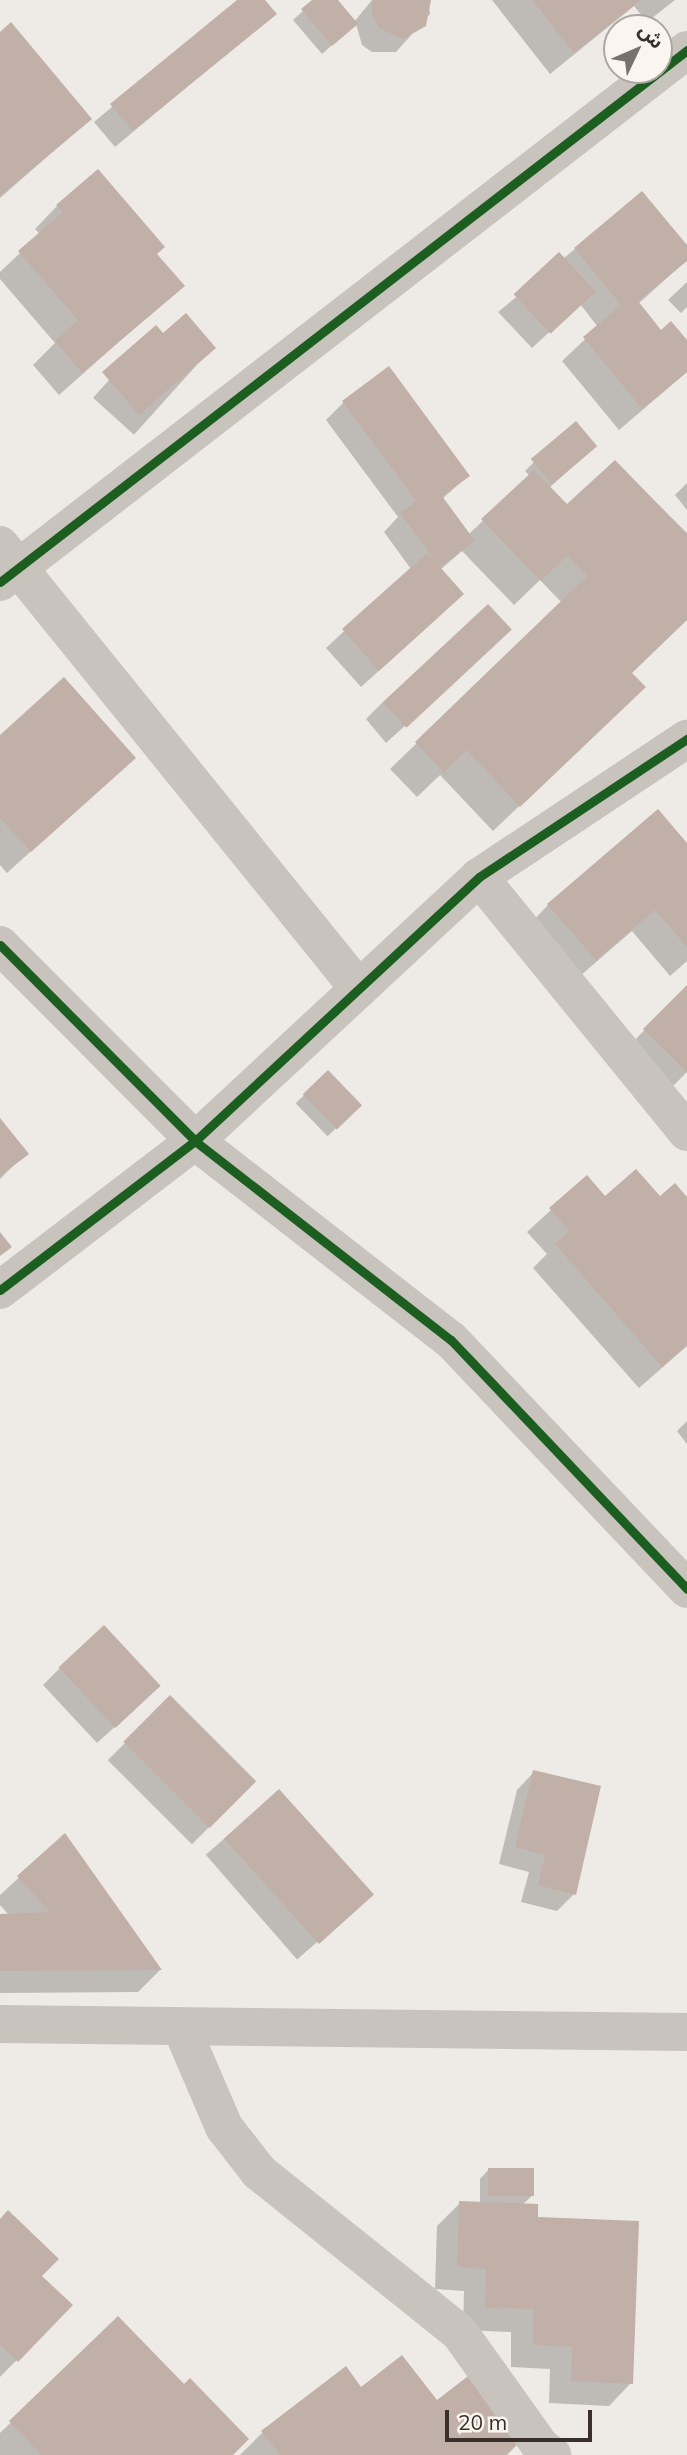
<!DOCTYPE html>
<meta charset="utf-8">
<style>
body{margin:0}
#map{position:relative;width:687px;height:2455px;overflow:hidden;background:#eeeae5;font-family:Mulish,"Noto Sans Arabic",sans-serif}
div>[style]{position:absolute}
.shadow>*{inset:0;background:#0003;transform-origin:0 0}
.building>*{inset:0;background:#c1b0a8;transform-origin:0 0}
.street>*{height:38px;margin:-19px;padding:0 19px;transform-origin:19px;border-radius:19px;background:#c8c3bd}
.cycleway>*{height:9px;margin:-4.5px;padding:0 4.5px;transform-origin:4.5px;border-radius:4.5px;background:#1b5e20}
span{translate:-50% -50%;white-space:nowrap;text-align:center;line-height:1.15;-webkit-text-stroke:7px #faf5ee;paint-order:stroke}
.north{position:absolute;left:603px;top:14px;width:70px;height:70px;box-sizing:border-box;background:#faf5ee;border:2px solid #ada6a0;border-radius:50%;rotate:46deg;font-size:19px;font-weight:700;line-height:28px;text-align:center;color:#39302b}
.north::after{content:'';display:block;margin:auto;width:24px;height:32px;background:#78716c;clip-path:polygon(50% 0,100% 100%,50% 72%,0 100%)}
.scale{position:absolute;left:445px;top:2410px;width:147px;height:32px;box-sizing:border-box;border:4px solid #39302b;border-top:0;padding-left:9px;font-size:21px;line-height:24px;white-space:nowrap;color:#39302b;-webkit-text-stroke:5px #faf5ee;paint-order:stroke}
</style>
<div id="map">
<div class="shadow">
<i style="clip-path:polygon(240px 0,263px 0,274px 14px,115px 147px,94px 122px)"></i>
<i style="clip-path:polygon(315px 0,336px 0,354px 22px,372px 0,428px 0,430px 14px,396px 52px,372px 52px,362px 45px,356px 24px,322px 54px,293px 20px)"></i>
<i style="clip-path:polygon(492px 0,675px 0,647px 22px,634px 6px,550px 74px)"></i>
<i style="clip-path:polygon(0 34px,90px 119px,0 198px)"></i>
<i style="clip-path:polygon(57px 206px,155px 255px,182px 286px,59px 395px,33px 365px,55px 343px,0 279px,0 272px,40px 234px,35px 229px)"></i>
<i style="clip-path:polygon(687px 248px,687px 260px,638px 304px,661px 332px,687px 343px,687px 372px,619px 430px,562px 361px,598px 327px,580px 304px,532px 348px,498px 312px,575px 249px)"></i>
<i style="clip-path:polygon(687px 282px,687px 307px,681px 313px,668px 300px)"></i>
<i style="left:156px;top:328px;width:55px;height:94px;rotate:42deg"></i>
<i style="clip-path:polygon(344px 402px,468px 476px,442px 499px,468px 535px,530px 476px,525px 471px,534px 462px,586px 455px,549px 488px,567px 507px,615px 462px,687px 533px,687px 619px,630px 673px,617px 713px,493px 831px,440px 775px,417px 797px,390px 769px,562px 603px,540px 580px,514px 605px,462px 551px,440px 570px,445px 611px,361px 687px,326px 648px,411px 569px,384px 532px,398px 517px,326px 420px)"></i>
<i style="clip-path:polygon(687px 483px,687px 510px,675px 495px)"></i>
<i style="clip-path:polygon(492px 647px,386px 743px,366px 719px,383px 702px)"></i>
<i style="clip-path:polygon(0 737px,134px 758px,7px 873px,0 865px)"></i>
<i style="clip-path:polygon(687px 845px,687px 961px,670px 976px,632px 931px,573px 982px,526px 928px,548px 905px)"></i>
<i style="clip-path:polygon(687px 987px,687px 1072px,664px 1095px,622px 1053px)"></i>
<i style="left:328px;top:1072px;width:46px;height:45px;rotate:46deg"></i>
<i style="clip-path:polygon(0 1121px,26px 1153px,0 1179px)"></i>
<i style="clip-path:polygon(587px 1177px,605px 1198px,687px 1200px,687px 1346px,639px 1388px,533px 1268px,547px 1254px,527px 1232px)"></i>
<i style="clip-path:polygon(687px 1421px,687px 1444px,677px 1431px)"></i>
<i style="clip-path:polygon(60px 1668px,141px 1703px,97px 1743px,43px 1685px)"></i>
<i style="left:170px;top:1698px;width:119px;height:88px;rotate:45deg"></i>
<i style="clip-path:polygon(534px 1772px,574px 1894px,557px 1911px,521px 1902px,529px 1872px,499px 1864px,517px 1790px)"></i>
<i style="left:279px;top:1791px;width:139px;height:97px;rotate:49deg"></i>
<i style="clip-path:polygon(65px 1835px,160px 1970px,138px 1992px,0 1993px,0 1916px,9px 1915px,0 1905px,0 1895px)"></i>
<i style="clip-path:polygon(489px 2169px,533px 2195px,522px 2205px,536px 2218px,631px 2383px,609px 2406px,549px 2403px,550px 2369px,511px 2367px,511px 2332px,463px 2330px,464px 2291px,435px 2289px,437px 2226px,460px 2203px,480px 2204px,480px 2179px)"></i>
<i style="clip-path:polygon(0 2221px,40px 2276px,71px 2305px,0 2377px)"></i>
<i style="clip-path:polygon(118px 2318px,231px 2455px,0 2455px,0 2433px)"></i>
<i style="clip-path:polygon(361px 2389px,436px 2403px,526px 2436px,507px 2455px,240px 2455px,263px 2432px)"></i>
</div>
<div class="building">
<i style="clip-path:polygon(237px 0,265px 0,277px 14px,133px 131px,110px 104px)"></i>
<i style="clip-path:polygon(312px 0,338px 0,358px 24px,332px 46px,301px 9px)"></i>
<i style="clip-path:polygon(431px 0,426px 26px,403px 39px,379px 28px,372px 15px,372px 0)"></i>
<i style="clip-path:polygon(532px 0,641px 0,574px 53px)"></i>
<i style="clip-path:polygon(11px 22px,92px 119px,0 196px,0 32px)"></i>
<i style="clip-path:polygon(98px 169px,165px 247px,157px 254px,185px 286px,82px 373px,55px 341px,78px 320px,18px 251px,63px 212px,56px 205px)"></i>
<i style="clip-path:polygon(642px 191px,687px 245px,687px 261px,638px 301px,661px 330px,671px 321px,687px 340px,687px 372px,642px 409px,583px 337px,621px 305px,574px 248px)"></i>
<i style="left:559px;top:252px;width:54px;height:62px;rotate:47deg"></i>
<i style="clip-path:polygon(186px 313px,216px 348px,139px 415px,102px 372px,156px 325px,163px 333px)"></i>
<i style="clip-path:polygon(389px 366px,470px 476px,442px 496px,475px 541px,440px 567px,464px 594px,379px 671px,342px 629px,427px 553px,437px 563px,400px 513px,416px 501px,342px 401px)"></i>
<i style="left:576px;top:421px;width:33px;height:59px;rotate:50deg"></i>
<i style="clip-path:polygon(615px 460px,687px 534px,687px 620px,632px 673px,646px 687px,520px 807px,467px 750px,444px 772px,415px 742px,587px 576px,567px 556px,541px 581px,481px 519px,534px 470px,567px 504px)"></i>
<i style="left:488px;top:604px;width:35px;height:144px;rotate:47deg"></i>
<i style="clip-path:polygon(64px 677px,136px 758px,31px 852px,0 818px,0 735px)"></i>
<i style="clip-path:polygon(658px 809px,687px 843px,687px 947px,655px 910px,596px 960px,547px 904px)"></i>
<i style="clip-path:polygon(687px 985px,687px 1072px,643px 1029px)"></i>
<i style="left:328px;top:1070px;width:49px;height:35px;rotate:46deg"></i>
<i style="clip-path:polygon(0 1118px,29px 1154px,0 1176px)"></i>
<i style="clip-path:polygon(636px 1169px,660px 1196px,675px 1183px,687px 1197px,687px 1345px,662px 1367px,555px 1244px,569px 1231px,549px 1208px,587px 1175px,605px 1196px)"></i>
<i style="clip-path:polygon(0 1232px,12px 1247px,0 1256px)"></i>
<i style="left:104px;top:1625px;width:83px;height:62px;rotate:47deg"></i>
<i style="left:170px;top:1695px;width:122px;height:66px;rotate:45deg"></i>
<i style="clip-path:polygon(533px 1770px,601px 1786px,576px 1895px,538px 1885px,545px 1855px,515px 1847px)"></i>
<i style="left:279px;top:1789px;width:142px;height:74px;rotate:48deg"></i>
<i style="clip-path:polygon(65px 1833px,162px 1970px,0 1971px,0 1914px,50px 1912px,17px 1876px)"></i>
<i style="left:488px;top:2168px;width:46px;height:28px"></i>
<i style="clip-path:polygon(459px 2201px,538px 2204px,538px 2217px,639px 2221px,633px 2384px,571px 2381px,572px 2347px,533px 2345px,533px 2309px,485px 2308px,486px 2269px,457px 2267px)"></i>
<i style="clip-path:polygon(8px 2210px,59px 2259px,42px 2276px,73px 2305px,18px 2362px,0 2345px,0 2219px)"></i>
<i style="clip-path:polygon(118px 2316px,184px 2384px,190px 2378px,249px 2439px,233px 2455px,41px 2455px,9px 2421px)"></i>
<i style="clip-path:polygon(402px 2355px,437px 2400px,476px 2370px,528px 2436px,504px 2455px,280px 2455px,261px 2431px,346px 2366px,361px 2387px)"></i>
</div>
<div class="street">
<i style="left:0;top:545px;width:571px;rotate:51.04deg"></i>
<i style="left:0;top:582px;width:869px;rotate:-37.75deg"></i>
<i style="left:479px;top:877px;width:329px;rotate:50.8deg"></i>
<i style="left:0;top:945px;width:276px;rotate:45.1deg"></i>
<i style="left:195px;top:1141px;width:324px;rotate:37.9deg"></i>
<i style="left:451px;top:1340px;width:343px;rotate:46.5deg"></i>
<i style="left:0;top:1290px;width:245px;rotate:-37.4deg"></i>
<i style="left:195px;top:1141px;width:388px;rotate:-42.9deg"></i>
<i style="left:479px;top:877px;width:250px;rotate:-33.6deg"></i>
<i style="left:0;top:2024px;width:687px;rotate:0.67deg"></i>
<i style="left:182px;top:2029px;width:107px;rotate:66.8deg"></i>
<i style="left:224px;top:2127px;width:57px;rotate:52.1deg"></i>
<i style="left:259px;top:2172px;width:256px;rotate:38.7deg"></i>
<i style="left:459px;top:2332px;width:141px;rotate:54.5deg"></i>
<i style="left:541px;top:2447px;width:14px;rotate:36deg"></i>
</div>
<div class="cycleway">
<i style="left:0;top:582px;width:869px;rotate:-37.75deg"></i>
<i style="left:0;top:945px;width:276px;rotate:45.1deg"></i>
<i style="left:195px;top:1141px;width:324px;rotate:37.9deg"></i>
<i style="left:451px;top:1340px;width:343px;rotate:46.5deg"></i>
<i style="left:0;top:1290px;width:245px;rotate:-37.4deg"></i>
<i style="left:195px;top:1141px;width:388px;rotate:-42.9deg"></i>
<i style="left:479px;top:877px;width:250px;rotate:-33.6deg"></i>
</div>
<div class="north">ش</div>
<div class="scale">20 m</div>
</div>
